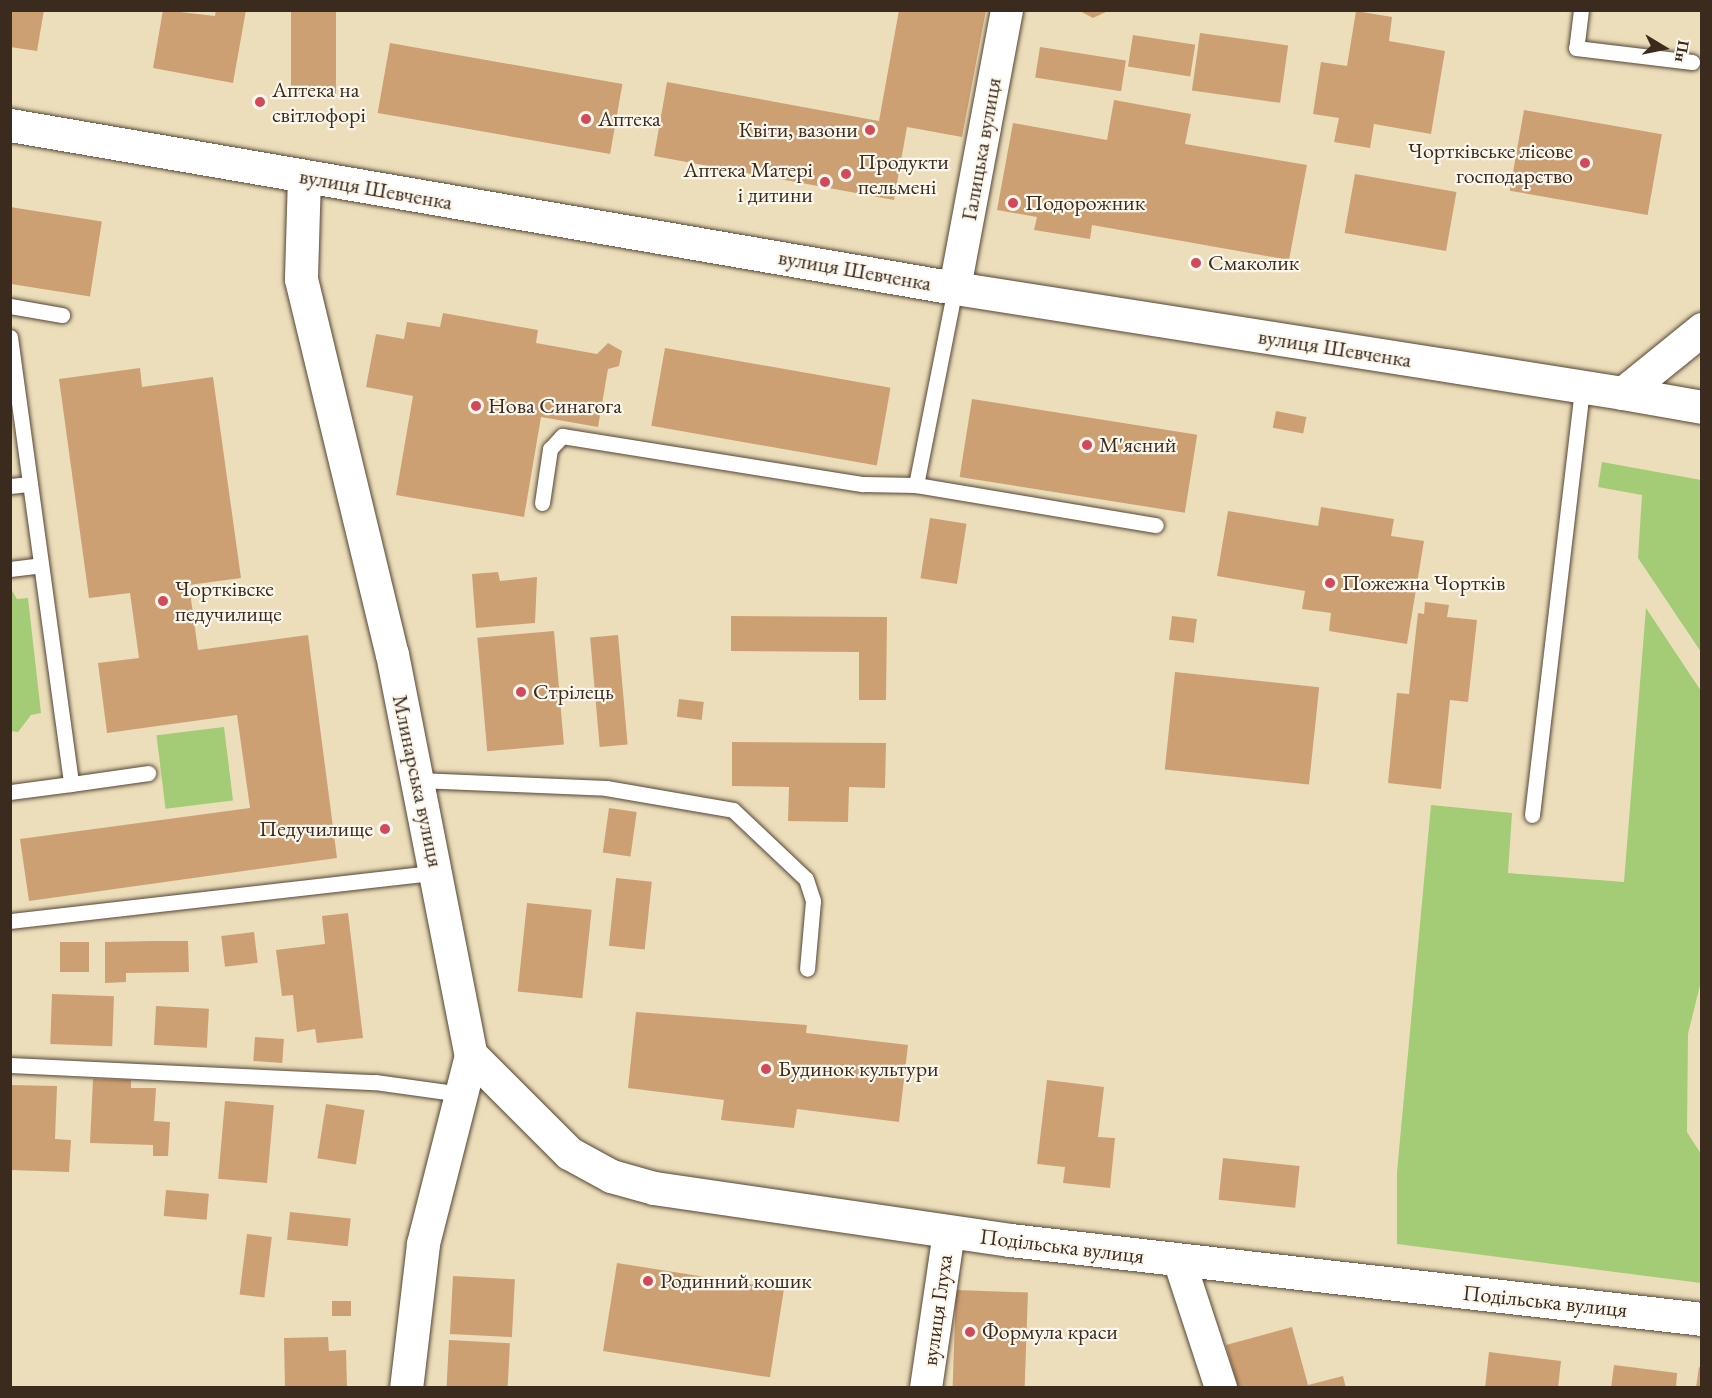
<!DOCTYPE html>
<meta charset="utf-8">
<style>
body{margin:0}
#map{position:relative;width:1712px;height:1398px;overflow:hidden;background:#ecdeba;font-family:"EB Garamond",serif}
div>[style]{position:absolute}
.green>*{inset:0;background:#a4cc77;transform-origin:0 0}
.building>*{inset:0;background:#cda073;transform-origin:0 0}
.roads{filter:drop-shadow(0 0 2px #564535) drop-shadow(0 0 2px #564535)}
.service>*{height:15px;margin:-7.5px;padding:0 7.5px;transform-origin:7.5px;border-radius:7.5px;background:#fff}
.minor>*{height:32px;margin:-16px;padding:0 16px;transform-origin:16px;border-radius:16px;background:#fff}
.tertiary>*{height:33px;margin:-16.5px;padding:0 16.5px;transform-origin:16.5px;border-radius:16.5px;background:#fff}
.secondary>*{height:33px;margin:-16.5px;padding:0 16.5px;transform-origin:16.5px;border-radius:16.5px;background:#fff}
.dots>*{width:16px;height:16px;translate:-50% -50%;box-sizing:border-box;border:3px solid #fbf7ec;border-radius:50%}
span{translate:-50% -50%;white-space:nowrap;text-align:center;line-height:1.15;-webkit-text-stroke:4.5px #fbf7ec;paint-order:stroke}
.poi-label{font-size:22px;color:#3b2a1e}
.left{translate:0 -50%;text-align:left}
.right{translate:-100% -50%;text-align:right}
.street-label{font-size:22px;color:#3b2a1e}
.frame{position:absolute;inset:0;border:12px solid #3b2a1e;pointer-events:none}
.north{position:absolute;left:1634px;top:18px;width:60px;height:60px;-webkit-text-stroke:4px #fbf7ec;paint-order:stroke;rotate:100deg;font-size:16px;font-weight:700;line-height:24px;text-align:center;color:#3b2a1e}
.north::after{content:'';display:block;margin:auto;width:21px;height:27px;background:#3b2a1e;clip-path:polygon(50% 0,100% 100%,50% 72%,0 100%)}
</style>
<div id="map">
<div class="green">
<i style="clip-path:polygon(1602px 462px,1701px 480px,1701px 652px,1638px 558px,1642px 495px,1598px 487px)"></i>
<i style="clip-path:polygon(11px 589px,17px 599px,28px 598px,41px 713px,31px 715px,18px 732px,11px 731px)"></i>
<i style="clip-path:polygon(1646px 608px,1701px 691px,1702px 977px,1688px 1034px,1687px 1132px,1701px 1154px,1701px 1283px,1397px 1244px,1397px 1172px,1431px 805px,1512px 813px,1508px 873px,1624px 882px)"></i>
<i style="left:224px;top:727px;width:74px;height:68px;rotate:83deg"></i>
</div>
<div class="building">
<i style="clip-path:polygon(10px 10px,44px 10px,37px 51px,10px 47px)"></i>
<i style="clip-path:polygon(163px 10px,215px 16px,216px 10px,246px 10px,233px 83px,153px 68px)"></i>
<i style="left:291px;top:10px;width:45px;height:85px"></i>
<i style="clip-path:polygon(899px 10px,986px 10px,962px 137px,907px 127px,894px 200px,654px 156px,667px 82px,879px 121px)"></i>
<i style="clip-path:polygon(1078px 10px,1110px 10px,1093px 18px)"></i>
<i style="clip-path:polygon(1356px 11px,1392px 17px,1389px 41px,1445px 51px,1431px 134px,1374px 124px,1370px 148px,1334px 142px,1339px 118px,1313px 114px,1321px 62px,1347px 66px)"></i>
<i style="left:1200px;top:33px;width:89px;height:58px;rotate:8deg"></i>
<i style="left:1133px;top:35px;width:63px;height:32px;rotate:9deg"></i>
<i style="left:390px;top:43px;width:236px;height:71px;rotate:10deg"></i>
<i style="left:1040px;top:47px;width:87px;height:31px;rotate:9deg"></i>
<i style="clip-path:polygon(1114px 100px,1191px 114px,1185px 144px,1307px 165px,1289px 260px,1092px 225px,1090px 239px,1034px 230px,1037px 217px,997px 210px,1013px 123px,1107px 140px)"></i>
<i style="left:1524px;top:110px;width:140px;height:82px;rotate:10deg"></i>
<i style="left:1355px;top:174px;width:103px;height:60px;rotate:10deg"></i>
<i style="left:10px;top:207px;width:93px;height:76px;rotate:9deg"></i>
<i style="clip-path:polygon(443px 313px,538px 330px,536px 343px,597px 354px,608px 343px,622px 351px,619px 366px,608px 369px,598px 427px,541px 417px,524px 517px,396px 495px,413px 396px,366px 387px,376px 334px,404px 339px,407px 322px,440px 327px)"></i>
<i style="left:665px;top:348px;width:229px;height:79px;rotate:10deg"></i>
<i style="clip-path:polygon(140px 368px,142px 387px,213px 377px,241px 578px,189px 585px,198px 650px,308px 635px,337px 858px,29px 901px,20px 839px,250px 808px,237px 715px,107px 733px,98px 663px,139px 658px,130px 593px,89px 598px,59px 379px)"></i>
<i style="left:972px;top:399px;width:228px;height:79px;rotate:9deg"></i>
<i style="left:1276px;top:411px;width:31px;height:17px;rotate:11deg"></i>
<i style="clip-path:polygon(1321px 507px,1394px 519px,1391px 536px,1424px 541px,1407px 644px,1329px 631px,1331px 613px,1302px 609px,1305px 591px,1217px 576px,1228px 511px,1318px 526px)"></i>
<i style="left:930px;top:518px;width:37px;height:61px;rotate:9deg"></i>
<i style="clip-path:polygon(498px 572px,500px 581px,537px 577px,535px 623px,476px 628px,472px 574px)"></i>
<i style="clip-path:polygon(1425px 602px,1449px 605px,1447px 617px,1477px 620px,1468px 702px,1450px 700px,1441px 789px,1388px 783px,1397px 693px,1409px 694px,1418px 613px,1424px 614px)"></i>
<i style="clip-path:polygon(731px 616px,887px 617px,886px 700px,859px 700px,859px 652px,731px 651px)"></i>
<i style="left:1172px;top:616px;width:25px;height:24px;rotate:7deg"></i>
<i style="left:554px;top:631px;width:114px;height:77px;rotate:85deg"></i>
<i style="left:618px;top:635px;width:110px;height:28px;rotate:85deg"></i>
<i style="left:1175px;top:672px;width:145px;height:98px;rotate:6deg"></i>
<i style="left:679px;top:699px;width:25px;height:18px;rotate:7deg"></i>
<i style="clip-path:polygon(732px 742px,886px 743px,885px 788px,849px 787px,848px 822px,788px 821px,789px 787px,732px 786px)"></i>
<i style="left:609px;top:808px;width:28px;height:45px;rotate:8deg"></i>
<i style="left:616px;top:878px;width:36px;height:68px;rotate:6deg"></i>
<i style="left:527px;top:903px;width:65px;height:89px;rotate:6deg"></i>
<i style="clip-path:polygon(348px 913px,363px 1038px,317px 1043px,315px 1029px,297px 1032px,293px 995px,282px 996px,276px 950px,325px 944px,322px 916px)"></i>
<i style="left:254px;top:932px;width:31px;height:33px;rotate:83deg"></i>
<i style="clip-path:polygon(153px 941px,188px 941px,189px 972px,126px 973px,126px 982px,105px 983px,105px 942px)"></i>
<i style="left:60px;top:942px;width:29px;height:30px"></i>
<i style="left:52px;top:994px;width:62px;height:50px;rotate:2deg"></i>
<i style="left:156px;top:1006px;width:53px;height:39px;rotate:3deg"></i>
<i style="clip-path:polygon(636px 1012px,807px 1025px,806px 1033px,908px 1045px,899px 1122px,797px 1109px,794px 1128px,721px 1120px,724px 1100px,628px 1088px)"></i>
<i style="left:255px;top:1037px;width:29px;height:24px;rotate:4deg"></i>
<i style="clip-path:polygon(93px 1079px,131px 1080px,131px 1088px,156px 1088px,154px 1121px,170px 1122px,168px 1156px,153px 1156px,153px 1145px,90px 1143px)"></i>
<i style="clip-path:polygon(1047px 1080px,1104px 1087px,1098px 1137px,1115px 1138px,1110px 1188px,1063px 1183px,1065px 1167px,1037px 1164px)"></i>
<i style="clip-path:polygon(10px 1085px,57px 1086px,55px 1139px,71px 1140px,69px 1172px,10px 1170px)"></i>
<i style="left:225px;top:1101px;width:49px;height:78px;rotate:5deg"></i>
<i style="left:326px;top:1104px;width:39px;height:55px;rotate:9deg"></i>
<i style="left:1223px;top:1158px;width:77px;height:42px;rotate:6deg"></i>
<i style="left:166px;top:1190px;width:43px;height:26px;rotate:5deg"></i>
<i style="left:290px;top:1212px;width:61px;height:28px;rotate:6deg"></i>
<i style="left:247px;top:1234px;width:25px;height:61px;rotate:7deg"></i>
<i style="left:617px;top:1263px;width:169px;height:89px;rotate:9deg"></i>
<i style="left:453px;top:1276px;width:62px;height:58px;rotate:3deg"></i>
<i style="left:956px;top:1290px;width:72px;height:98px;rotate:2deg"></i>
<i style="left:332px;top:1301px;width:19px;height:15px"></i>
<i style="clip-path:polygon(1292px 1327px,1308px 1385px,1343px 1376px,1346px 1388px,1238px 1388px,1226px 1345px)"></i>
<i style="clip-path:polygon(328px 1337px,329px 1351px,346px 1350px,347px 1388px,285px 1388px,284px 1338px)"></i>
<i style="left:449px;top:1340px;width:61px;height:48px;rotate:3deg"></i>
<i style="clip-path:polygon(1489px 1352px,1561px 1361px,1558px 1388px,1485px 1388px)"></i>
<i style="clip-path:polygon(1614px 1365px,1677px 1373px,1676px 1388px,1611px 1388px)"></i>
<i style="clip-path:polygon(1699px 1367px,1702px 1368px,1702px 1388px,1696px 1388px)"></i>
</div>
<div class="roads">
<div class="service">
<i style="left:1581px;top:10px;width:38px;rotate:97deg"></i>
<i style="left:1576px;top:48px;width:117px;rotate:6.9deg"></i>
<i style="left:955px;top:288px;width:201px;rotate:101.2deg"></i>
<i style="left:916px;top:485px;width:243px;rotate:9.5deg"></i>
<i style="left:10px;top:306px;width:53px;rotate:9.8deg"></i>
<i style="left:10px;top:337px;width:451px;rotate:82.2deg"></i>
<i style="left:71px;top:784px;width:62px;rotate:172.5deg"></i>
<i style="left:10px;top:486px;width:20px;rotate:-6deg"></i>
<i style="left:542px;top:503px;width:55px;rotate:-81.6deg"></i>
<i style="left:550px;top:449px;width:18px;rotate:-47deg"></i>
<i style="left:562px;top:436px;width:305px;rotate:9.1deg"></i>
<i style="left:863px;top:484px;width:53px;rotate:1.1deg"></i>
<i style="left:10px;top:569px;width:31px;rotate:-7deg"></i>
<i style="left:418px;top:780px;width:188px;rotate:2.4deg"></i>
<i style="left:606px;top:788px;width:129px;rotate:9.8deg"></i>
<i style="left:733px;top:810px;width:100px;rotate:43.4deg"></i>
<i style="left:806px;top:879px;width:23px;rotate:72deg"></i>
<i style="left:813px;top:901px;width:68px;rotate:95deg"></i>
<i style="left:71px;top:784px;width:78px;rotate:-8.1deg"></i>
<i style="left:1532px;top:815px;width:431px;rotate:-83.3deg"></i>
<i style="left:10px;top:921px;width:430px;rotate:-6.5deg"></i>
<i style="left:10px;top:1065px;width:365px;rotate:2.7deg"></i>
<i style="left:375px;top:1082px;width:87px;rotate:7.9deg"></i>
</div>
<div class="minor">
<i style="left:955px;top:288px;width:283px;rotate:-79.4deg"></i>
<i style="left:1179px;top:1260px;width:135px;rotate:71.8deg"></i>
<i style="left:926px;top:1388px;width:158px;rotate:-81.6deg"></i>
</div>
<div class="tertiary">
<i style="left:304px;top:176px;width:103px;rotate:91.7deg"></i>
<i style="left:301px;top:279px;width:386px;rotate:76.4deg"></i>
<i style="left:392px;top:654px;width:409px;rotate:78.9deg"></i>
<i style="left:471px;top:1055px;width:195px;rotate:104.3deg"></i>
<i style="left:423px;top:1244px;width:145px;rotate:96.7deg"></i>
<i style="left:1623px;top:393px;width:80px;rotate:10deg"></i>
<i style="left:471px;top:1055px;width:139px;rotate:45deg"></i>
<i style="left:569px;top:1153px;width:48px;rotate:28.7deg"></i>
<i style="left:611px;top:1176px;width:45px;rotate:15.6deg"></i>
<i style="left:654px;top:1188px;width:360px;rotate:8.3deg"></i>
<i style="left:1010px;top:1240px;width:696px;rotate:6.51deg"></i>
</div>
<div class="secondary">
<i style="left:10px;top:125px;width:959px;rotate:9.79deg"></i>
<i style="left:955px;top:288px;width:676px;rotate:8.93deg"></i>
<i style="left:1623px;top:393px;width:102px;rotate:-39deg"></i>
</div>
</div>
<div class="dots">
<i style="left:260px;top:102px;background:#d1495b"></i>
<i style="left:586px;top:119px;background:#d1495b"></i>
<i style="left:870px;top:130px;background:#d1495b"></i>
<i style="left:1585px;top:163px;background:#d1495b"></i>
<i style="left:846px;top:174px;background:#d1495b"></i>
<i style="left:825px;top:182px;background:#d1495b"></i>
<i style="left:1013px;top:203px;background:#d1495b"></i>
<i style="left:1196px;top:263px;background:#d1495b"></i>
<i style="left:476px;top:406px;background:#d1495b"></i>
<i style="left:1087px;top:445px;background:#d1495b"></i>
<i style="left:1330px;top:583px;background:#d1495b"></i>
<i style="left:163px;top:601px;background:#d1495b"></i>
<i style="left:521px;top:692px;background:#d1495b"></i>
<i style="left:385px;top:829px;background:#d1495b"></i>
<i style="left:766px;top:1069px;background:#d1495b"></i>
<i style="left:648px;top:1281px;background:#d1495b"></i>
<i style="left:970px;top:1332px;background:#d1495b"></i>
</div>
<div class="poi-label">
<span class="left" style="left:272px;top:102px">Аптека на<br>світлофорі</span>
<span class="left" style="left:598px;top:119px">Аптека</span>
<span class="right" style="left:858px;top:130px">Квіти, вазони</span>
<span class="right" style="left:1573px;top:163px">Чортківське лісове<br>господарство</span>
<span class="left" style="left:858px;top:174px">Продукти<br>пельмені</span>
<span class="right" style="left:813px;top:182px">Аптека Матері<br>і дитини</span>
<span class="left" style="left:1025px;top:203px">Подорожник</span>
<span class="left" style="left:1208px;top:263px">Смаколик</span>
<span class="left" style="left:488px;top:406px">Нова Синагога</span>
<span class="left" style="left:1099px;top:445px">М'ясний</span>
<span class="left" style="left:1342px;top:583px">Пожежна Чортків</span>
<span class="left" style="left:175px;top:601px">Чортківске<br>педучилище</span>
<span class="left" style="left:533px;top:692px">Стрілець</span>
<span class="right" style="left:373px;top:829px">Педучилище</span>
<span class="left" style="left:778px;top:1069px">Будинок культури</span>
<span class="left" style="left:660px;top:1281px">Родинний кошик</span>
<span class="left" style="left:982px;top:1332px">Формула краси</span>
</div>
<div class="street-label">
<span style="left:981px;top:149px;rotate:-80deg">Галицька вулиця</span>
<span style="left:376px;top:189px;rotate:10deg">вулиця Шевченка</span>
<span style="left:855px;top:270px;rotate:10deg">вулиця Шевченка</span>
<span style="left:1335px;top:348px;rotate:9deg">вулиця Шевченка</span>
<span style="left:418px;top:781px;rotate:78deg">Млинарська вулиця</span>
<span style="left:1062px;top:1246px;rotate:7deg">Подільська вулиця</span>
<span style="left:1545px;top:1301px;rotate:6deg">Подільська вулиця</span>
<span style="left:937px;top:1310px;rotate:-82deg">вулиця Глуха</span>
</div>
<div class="frame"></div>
<div class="north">Пн</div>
</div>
